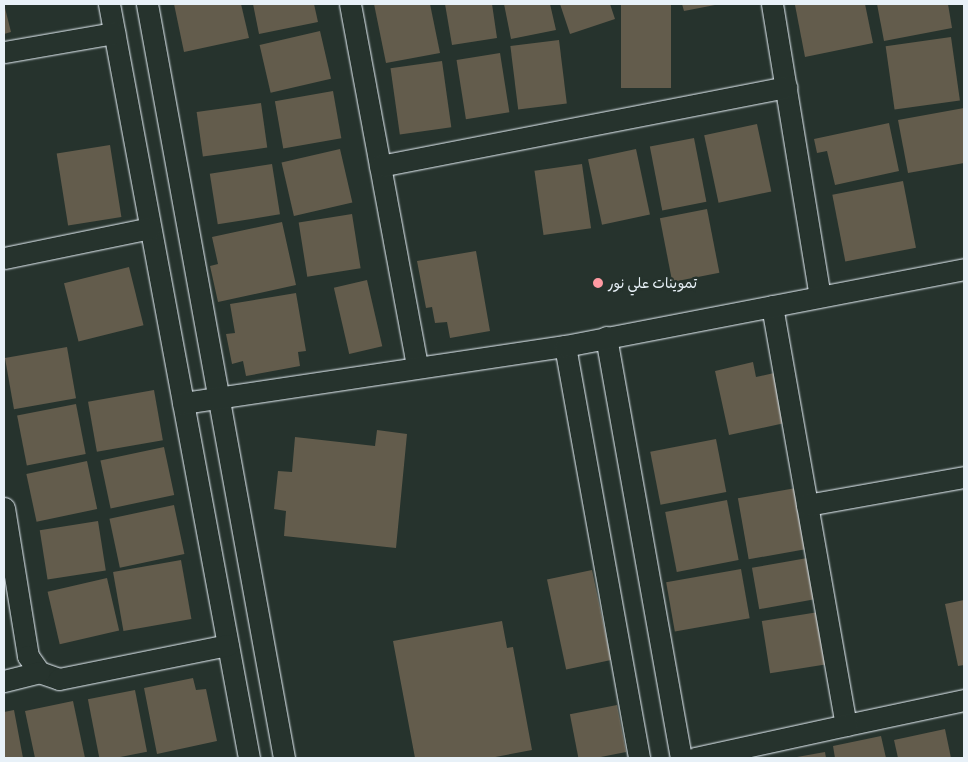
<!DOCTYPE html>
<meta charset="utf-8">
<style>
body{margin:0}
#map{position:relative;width:968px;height:762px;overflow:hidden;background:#26332d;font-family:Delius,"Playpen Sans Arabic",sans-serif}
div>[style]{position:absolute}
.building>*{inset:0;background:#635c4c;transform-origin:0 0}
.roads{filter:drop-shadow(0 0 1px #e8f1f8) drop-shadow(0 0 1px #e8f1f8)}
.street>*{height:21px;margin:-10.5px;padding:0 10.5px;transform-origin:10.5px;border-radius:10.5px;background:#26332d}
.dots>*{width:14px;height:14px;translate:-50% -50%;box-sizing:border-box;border:2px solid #26332d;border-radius:50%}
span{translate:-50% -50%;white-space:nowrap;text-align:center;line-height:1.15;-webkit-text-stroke:5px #26332d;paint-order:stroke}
.poi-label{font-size:14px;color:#e8f1f8}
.left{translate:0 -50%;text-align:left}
.frame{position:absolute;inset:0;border:5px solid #e8f1f8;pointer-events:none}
</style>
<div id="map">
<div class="building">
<i style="clip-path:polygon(4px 4px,11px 32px,4px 34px)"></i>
<i style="clip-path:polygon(174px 4px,241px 4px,249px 38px,184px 52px)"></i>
<i style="clip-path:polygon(253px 4px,314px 4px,318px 22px,259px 34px)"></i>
<i style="clip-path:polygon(374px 4px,430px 4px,440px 53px,386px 63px)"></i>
<i style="clip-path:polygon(445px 4px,492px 4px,497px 38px,452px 45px)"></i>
<i style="clip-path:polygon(504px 4px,550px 4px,556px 30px,511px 39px)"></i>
<i style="clip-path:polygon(560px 4px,610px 4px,615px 19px,570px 34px)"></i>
<i style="left:621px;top:4px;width:50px;height:84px"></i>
<i style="clip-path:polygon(682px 4px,715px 4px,715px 5px,684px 11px)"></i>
<i style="clip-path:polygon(865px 4px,873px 43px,805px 57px,795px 5px)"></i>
<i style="clip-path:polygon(877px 4px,948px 4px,952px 28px,884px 41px)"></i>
<i style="left:320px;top:31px;width:49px;height:62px;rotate:77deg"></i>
<i style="left:951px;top:37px;width:64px;height:66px;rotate:82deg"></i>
<i style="left:559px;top:40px;width:64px;height:49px;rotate:83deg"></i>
<i style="left:500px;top:53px;width:60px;height:44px;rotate:81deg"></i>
<i style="left:442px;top:61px;width:67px;height:52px;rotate:82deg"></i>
<i style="left:333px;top:91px;width:48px;height:59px;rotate:80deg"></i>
<i style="left:261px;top:103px;width:45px;height:65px;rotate:82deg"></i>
<i style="clip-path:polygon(964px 108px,964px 163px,908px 173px,898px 120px)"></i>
<i style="clip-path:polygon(889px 123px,899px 171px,835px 185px,827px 151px,817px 153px,814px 139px)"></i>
<i style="left:757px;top:124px;width:69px;height:54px;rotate:78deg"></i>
<i style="left:694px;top:138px;width:65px;height:45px;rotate:79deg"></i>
<i style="left:110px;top:145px;width:73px;height:54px;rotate:81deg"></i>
<i style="left:340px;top:149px;width:55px;height:60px;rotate:77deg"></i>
<i style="left:636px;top:149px;width:67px;height:49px;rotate:78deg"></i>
<i style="left:272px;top:164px;width:51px;height:63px;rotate:81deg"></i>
<i style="left:582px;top:164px;width:65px;height:48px;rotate:82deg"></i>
<i style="left:903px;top:181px;width:68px;height:72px;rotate:79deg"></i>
<i style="left:707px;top:209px;width:65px;height:48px;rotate:79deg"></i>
<i style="left:352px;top:214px;width:55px;height:54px;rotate:81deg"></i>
<i style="clip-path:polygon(282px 222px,296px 285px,218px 302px,210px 266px,218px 264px,212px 237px)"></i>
<i style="clip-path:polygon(476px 251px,490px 331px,450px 338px,447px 322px,435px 323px,432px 307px,426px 308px,417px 261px)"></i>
<i style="left:129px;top:267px;width:60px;height:67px;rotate:76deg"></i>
<i style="left:367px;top:280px;width:68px;height:34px;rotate:77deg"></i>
<i style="clip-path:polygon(296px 293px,306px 351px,298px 352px,300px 366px,246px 376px,243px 361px,232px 364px,226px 334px,235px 333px,230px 304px)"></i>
<i style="left:67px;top:347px;width:52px;height:63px;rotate:80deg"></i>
<i style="clip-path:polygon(753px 362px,756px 377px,783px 371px,794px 421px,729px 435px,715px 371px)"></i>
<i style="left:154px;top:390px;width:51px;height:67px;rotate:80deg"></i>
<i style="left:76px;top:404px;width:51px;height:60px;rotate:79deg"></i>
<i style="clip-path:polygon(377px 430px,407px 434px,396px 548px,284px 536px,286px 511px,274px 509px,278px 471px,292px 472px,295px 437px,375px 446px)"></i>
<i style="left:716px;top:439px;width:54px;height:67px;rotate:79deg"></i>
<i style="left:164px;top:447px;width:49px;height:65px;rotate:78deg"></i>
<i style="left:87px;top:461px;width:49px;height:62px;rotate:78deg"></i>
<i style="left:796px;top:488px;width:62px;height:59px;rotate:80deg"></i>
<i style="left:727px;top:500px;width:61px;height:63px;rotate:79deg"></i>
<i style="left:174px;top:505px;width:50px;height:66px;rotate:78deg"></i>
<i style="left:98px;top:521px;width:50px;height:59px;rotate:81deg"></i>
<i style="left:813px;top:557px;width:42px;height:62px;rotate:80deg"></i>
<i style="left:181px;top:560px;width:60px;height:69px;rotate:80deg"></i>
<i style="left:741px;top:569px;width:50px;height:76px;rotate:80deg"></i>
<i style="left:592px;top:570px;width:92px;height:46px;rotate:78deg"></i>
<i style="left:107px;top:578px;width:54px;height:61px;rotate:77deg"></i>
<i style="clip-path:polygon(964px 600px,964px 665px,958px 666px,945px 604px)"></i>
<i style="left:825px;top:611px;width:53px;height:64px;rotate:81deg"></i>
<i style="clip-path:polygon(502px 621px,507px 648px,513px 647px,532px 750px,490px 758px,415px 758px,393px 641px)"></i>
<i style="clip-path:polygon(193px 678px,196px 690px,206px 689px,217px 741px,157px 754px,144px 688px)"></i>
<i style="left:135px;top:690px;width:63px;height:48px;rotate:79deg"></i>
<i style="clip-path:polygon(73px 701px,85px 758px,35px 758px,25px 711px)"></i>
<i style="left:617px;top:705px;width:48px;height:48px;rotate:79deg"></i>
<i style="clip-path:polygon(14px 710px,23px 758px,4px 758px,4px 712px)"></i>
<i style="clip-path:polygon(945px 729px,951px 758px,898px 758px,894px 740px)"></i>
<i style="clip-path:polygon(881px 736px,886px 758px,835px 758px,833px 746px)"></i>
<i style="clip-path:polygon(825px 752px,826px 758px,797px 758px,797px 757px)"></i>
</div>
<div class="roads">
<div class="street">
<i style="left:109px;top:4px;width:767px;rotate:79.48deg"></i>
<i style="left:147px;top:4px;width:766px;rotate:79.7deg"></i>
<i style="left:350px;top:4px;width:369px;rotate:79.5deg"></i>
<i style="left:772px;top:4px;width:296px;rotate:80.7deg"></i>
<i style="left:4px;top:52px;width:112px;rotate:-9.8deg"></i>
<i style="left:380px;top:166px;width:414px;rotate:-11deg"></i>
<i style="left:4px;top:258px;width:149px;rotate:-11.6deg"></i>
<i style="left:772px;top:306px;width:425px;rotate:80deg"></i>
<i style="left:846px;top:725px;width:121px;rotate:-12deg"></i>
<i style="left:606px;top:337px;width:428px;rotate:79.9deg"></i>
<i style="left:565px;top:346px;width:419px;rotate:79.8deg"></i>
<i style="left:183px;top:403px;width:386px;rotate:-8.5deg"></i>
<i style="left:565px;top:346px;width:406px;rotate:-10.9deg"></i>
<i style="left:807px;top:505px;width:159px;rotate:-10.1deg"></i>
<i style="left:4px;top:508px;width:150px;rotate:80.8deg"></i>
<i style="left:28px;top:656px;width:19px;rotate:55deg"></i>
<i style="left:39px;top:672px;width:21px;rotate:19deg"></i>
<i style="left:59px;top:679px;width:172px;rotate:-11.4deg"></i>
<i style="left:4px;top:681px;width:36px;rotate:-14deg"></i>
<i style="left:695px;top:758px;width:155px;rotate:-12.3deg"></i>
</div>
</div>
<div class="dots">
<i style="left:598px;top:283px;background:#ff9aa2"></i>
</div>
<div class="poi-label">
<span class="left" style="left:608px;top:283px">تموينات علي نور</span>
</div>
<div class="frame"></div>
</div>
